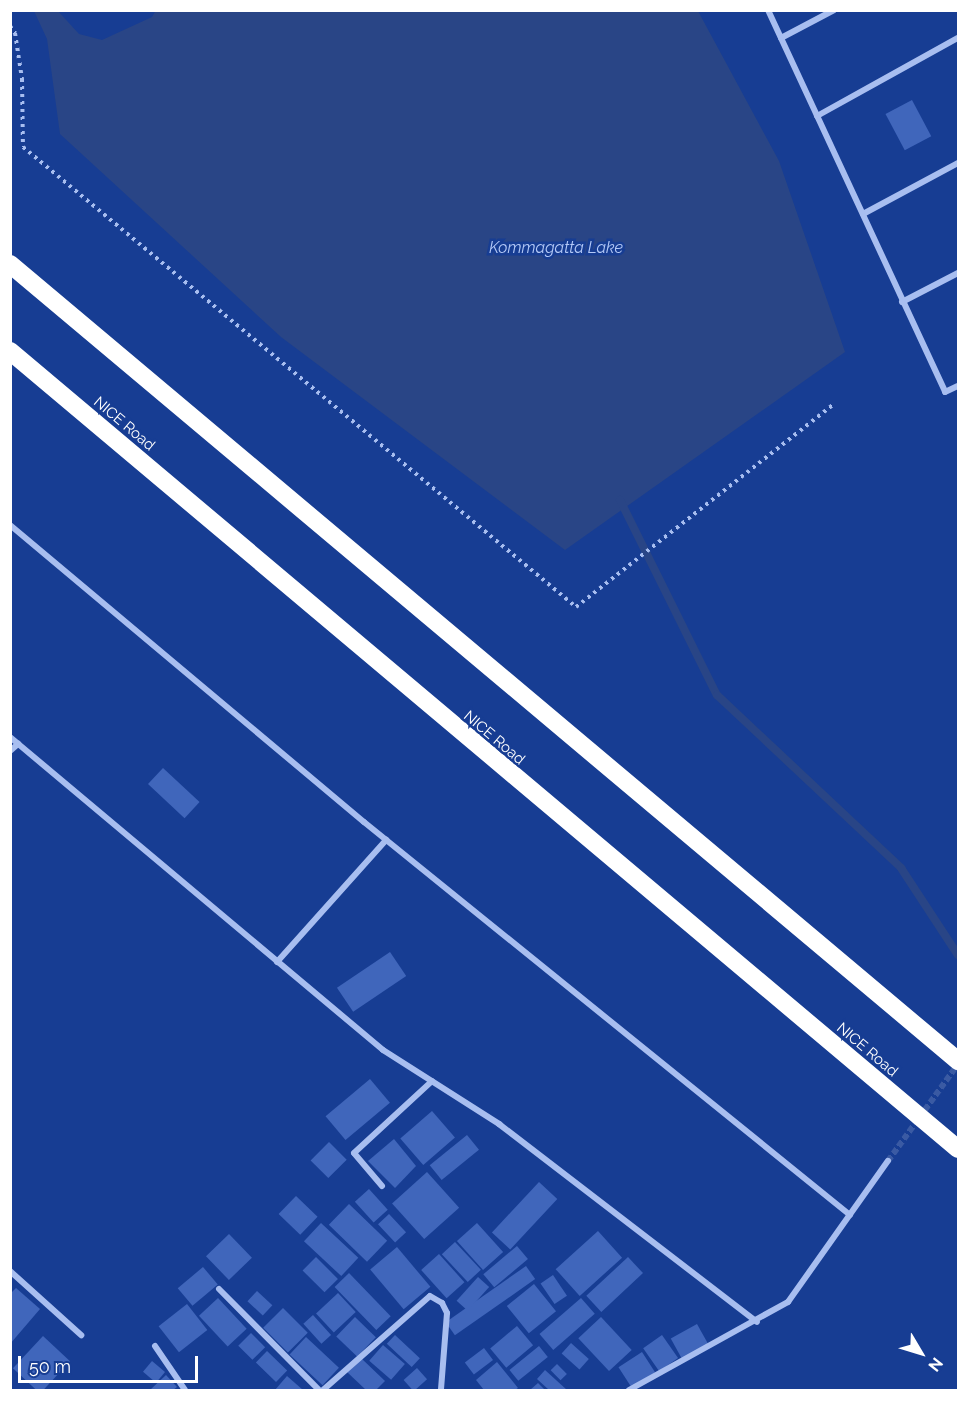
<!DOCTYPE html>
<style>
body{margin:0}
#map{position:relative;width:969px;height:1401px;overflow:hidden;background:#173d93;font-family:Raleway,sans-serif}
div>[style]{position:absolute}
.water>*{inset:0;background:#294586}
.stream>*{height:8px;margin:-4px;padding:0 4px;transform-origin:4px;border-radius:4px;background:#294586}
.building>*{inset:0;background:#4066bb;transform-origin:0 0}
.minor-tunnel>*{height:6px;margin-top:-3px;transform-origin:0;background:repeating-linear-gradient(90deg,#3a5aa3 0 6px,transparent 0 9px)}
.path>*{height:4px;margin-top:-2px;transform-origin:0;background:repeating-linear-gradient(90deg,#a8bef0 0 3px,transparent 0 7.5px)}
.minor>*{height:6px;margin:-3px;padding:0 3px;transform-origin:3px;border-radius:3px;background:#a8bef0}
.motorway>*{height:18px;margin:-9px;padding:0 9px;transform-origin:9px;border-radius:9px;background:#fff}
span{translate:-50% -50%;white-space:nowrap;text-align:center;line-height:1.15;-webkit-text-stroke:5px #173d93;paint-order:stroke}
.street-label{font-size:15px;color:#fff}
.water-label{font-size:16px;color:#b4c9f7;font-style:italic}
.frame{position:absolute;inset:0;border:12px solid #fff;pointer-events:none}
.north{position:absolute;left:891px;top:1323px;width:60px;height:60px;-webkit-text-stroke:4px #173d93;paint-order:stroke;rotate:128deg;font-size:16px;font-weight:700;line-height:24px;text-align:center;color:#fff}
.north::after{content:'';display:block;margin:auto;width:21px;height:27px;background:#fff;clip-path:polygon(50% 0,100% 100%,50% 72%,0 100%)}
.scale{position:absolute;left:18px;top:1356px;width:180px;height:27px;box-sizing:border-box;border:3px solid #fff;border-top:0;padding-left:8px;font-size:18px;line-height:21px;white-space:nowrap;color:#fff;-webkit-text-stroke:4px #173d93;paint-order:stroke}
</style>
<div id="map">
<div class="water">
<i style="clip-path:polygon(156px 10px,698px 11px,779px 161px,845px 352px,565px 550px,281px 337px,60px 134px,47px 39px,34px 11px,58px 11px,79px 34px,102px 40px,152px 17px)"></i>
</div>
<div class="stream">
<i style="left:620px;top:500px;width:218px;rotate:63.6deg"></i>
<i style="left:717px;top:695px;width:253px;rotate:43.2deg"></i>
<i style="left:901px;top:868px;width:104px;rotate:56.8deg"></i>
</div>
<div class="building">
<i style="left:912px;top:100px;width:41px;height:30px;rotate:62deg"></i>
<i style="left:163px;top:768px;width:50px;height:22px;rotate:43deg"></i>
<i style="left:390px;top:952px;width:29px;height:64px;rotate:56deg"></i>
<i style="left:370px;top:1079px;width:31px;height:58px;rotate:50deg"></i>
<i style="left:432px;top:1111px;width:35px;height:42px;rotate:49deg"></i>
<i style="left:467px;top:1135px;width:19px;height:48px;rotate:51deg"></i>
<i style="clip-path:polygon(394px 1139px,416px 1166px,395px 1188px,368px 1161px)"></i>
<i style="left:329px;top:1142px;width:25px;height:26px;rotate:45deg"></i>
<i style="left:427px;top:1172px;width:48px;height:47px;rotate:48deg"></i>
<i style="left:539px;top:1182px;width:25px;height:69px;rotate:43deg"></i>
<i style="left:369px;top:1189px;width:28px;height:19px;rotate:48deg"></i>
<i style="left:296px;top:1196px;width:30px;height:25px;rotate:44deg"></i>
<i style="left:349px;top:1204px;width:53px;height:29px;rotate:44deg"></i>
<i style="left:389px;top:1214px;width:25px;height:15px;rotate:47deg"></i>
<i style="left:321px;top:1223px;width:51px;height:25px;rotate:43deg"></i>
<i style="left:477px;top:1223px;width:39px;height:27px;rotate:48deg"></i>
<i style="left:598px;top:1231px;width:36px;height:57px;rotate:48deg"></i>
<i style="left:229px;top:1234px;width:33px;height:32px;rotate:46deg"></i>
<i style="left:455px;top:1242px;width:38px;height:18px;rotate:47deg"></i>
<i style="left:517px;top:1246px;width:17px;height:44px;rotate:50deg"></i>
<i style="left:397px;top:1247px;width:52px;height:35px;rotate:50deg"></i>
<i style="left:439px;top:1254px;width:38px;height:24px;rotate:48deg"></i>
<i style="left:316px;top:1257px;width:31px;height:19px;rotate:45deg"></i>
<i style="left:628px;top:1257px;width:22px;height:57px;rotate:47deg"></i>
<i style="left:526px;top:1266px;width:16px;height:98px;rotate:55deg"></i>
<i style="left:203px;top:1267px;width:23px;height:33px;rotate:50deg"></i>
<i style="left:349px;top:1273px;width:60px;height:20px;rotate:46deg"></i>
<i style="left:553px;top:1275px;width:25px;height:15px;rotate:56deg"></i>
<i style="left:478px;top:1277px;width:15px;height:32px;rotate:42deg"></i>
<i style="left:534px;top:1284px;width:35px;height:35px;rotate:51deg"></i>
<i style="clip-path:polygon(16px 1288px,40px 1309px,10px 1344px,10px 1294px)"></i>
<i style="left:257px;top:1291px;width:21px;height:14px;rotate:43deg"></i>
<i style="left:338px;top:1293px;width:26px;height:30px;rotate:47deg"></i>
<i style="left:218px;top:1298px;width:42px;height:26px;rotate:47deg"></i>
<i style="left:581px;top:1298px;width:21px;height:55px;rotate:49deg"></i>
<i style="left:187px;top:1304px;width:33px;height:36px;rotate:52deg"></i>
<i style="left:283px;top:1308px;width:35px;height:28px;rotate:45deg"></i>
<i style="left:313px;top:1315px;width:27px;height:13px;rotate:48deg"></i>
<i style="left:355px;top:1317px;width:29px;height:27px;rotate:44deg"></i>
<i style="left:601px;top:1317px;width:45px;height:31px;rotate:47deg"></i>
<i style="left:697px;top:1324px;width:23px;height:30px;rotate:61deg"></i>
<i style="left:517px;top:1326px;width:25px;height:35px;rotate:50deg"></i>
<i style="left:251px;top:1333px;width:20px;height:18px;rotate:45deg"></i>
<i style="left:395px;top:1335px;width:34px;height:12px;rotate:43deg"></i>
<i style="left:662px;top:1335px;width:28px;height:23px;rotate:55deg"></i>
<i style="left:43px;top:1336px;width:37px;height:44px;rotate:43deg"></i>
<i style="left:306px;top:1337px;width:45px;height:24px;rotate:43deg"></i>
<i style="left:571px;top:1343px;width:24px;height:14px;rotate:42deg"></i>
<i style="left:383px;top:1345px;width:29px;height:21px;rotate:41deg"></i>
<i style="left:539px;top:1346px;width:14px;height:38px;rotate:51deg"></i>
<i style="left:484px;top:1348px;width:15px;height:24px;rotate:53deg"></i>
<i style="left:267px;top:1351px;width:28px;height:16px;rotate:44deg"></i>
<i style="left:642px;top:1352px;width:24px;height:28px;rotate:57deg"></i>
<i style="clip-path:polygon(361px 1358px,385px 1381px,376px 1390px,366px 1390px,347px 1372px)"></i>
<i style="left:152px;top:1361px;width:17px;height:14px;rotate:40deg"></i>
<i style="clip-path:polygon(497px 1362px,518px 1388px,515px 1390px,484px 1390px,476px 1380px)"></i>
<i style="left:557px;top:1364px;width:14px;height:9px;rotate:45deg"></i>
<i style="left:417px;top:1368px;width:15px;height:18px;rotate:48deg"></i>
<i style="clip-path:polygon(545px 1370px,567px 1390px,549px 1390px,537px 1379px)"></i>
<i style="clip-path:polygon(166px 1375px,177px 1387px,173px 1390px,150px 1390px)"></i>
<i style="clip-path:polygon(287px 1376px,303px 1390px,275px 1390px)"></i>
<i style="clip-path:polygon(538px 1383px,545px 1390px,530px 1390px)"></i>
</div>
<div class="minor-tunnel">
<i style="left:888px;top:1161px;width:120px;rotate:-54.2deg"></i>
</div>
<div class="path">
<i style="left:10px;top:26px;width:9px;rotate:54deg"></i>
<i style="left:15px;top:33px;width:47px;rotate:81.3deg"></i>
<i style="left:22px;top:79px;width:68px;rotate:89.2deg"></i>
<i style="left:23px;top:147px;width:719px;rotate:39.75deg"></i>
<i style="left:576px;top:607px;width:328px;rotate:-38.2deg"></i>
</div>
<div class="minor">
<i style="left:768px;top:10px;width:421px;rotate:65.1deg"></i>
<i style="left:945px;top:392px;width:14px;rotate:-25deg"></i>
<i style="left:781px;top:38px;width:60px;rotate:-27.8deg"></i>
<i style="left:817px;top:116px;width:161px;rotate:-29deg"></i>
<i style="left:863px;top:214px;width:108px;rotate:-28.2deg"></i>
<i style="left:902px;top:302px;width:63px;rotate:-27.4deg"></i>
<i style="left:10px;top:525px;width:462px;rotate:40deg"></i>
<i style="left:364px;top:822px;width:625px;rotate:38.96deg"></i>
<i style="left:10px;top:737px;width:487px;rotate:40deg"></i>
<i style="left:383px;top:1050px;width:138px;rotate:32.5deg"></i>
<i style="left:499px;top:1124px;width:325px;rotate:37.5deg"></i>
<i style="left:10px;top:751px;width:11px;rotate:-41deg"></i>
<i style="left:277px;top:962px;width:164px;rotate:-48.2deg"></i>
<i style="left:382px;top:1186px;width:43px;rotate:-130.3deg"></i>
<i style="left:354px;top:1153px;width:106px;rotate:-42.7deg"></i>
<i style="left:10px;top:1271px;width:96px;rotate:42deg"></i>
<i style="left:219px;top:1289px;width:142px;rotate:45.3deg"></i>
<i style="left:155px;top:1346px;width:53px;rotate:55.7deg"></i>
<i style="left:323px;top:1390px;width:142px;rotate:-41.3deg"></i>
<i style="left:430px;top:1296px;width:14px;rotate:30deg"></i>
<i style="left:442px;top:1303px;width:11px;rotate:63deg"></i>
<i style="left:447px;top:1313px;width:77px;rotate:94.5deg"></i>
<i style="left:629px;top:1390px;width:182px;rotate:-29deg"></i>
<i style="left:788px;top:1302px;width:173px;rotate:-54.7deg"></i>
</div>
<div class="motorway">
<i style="left:10px;top:264px;width:1239px;rotate:40.05deg"></i>
<i style="left:10px;top:351px;width:1239px;rotate:40.09deg"></i>
</div>
<div class="street-label">
<span style="left:124px;top:424px;rotate:40deg">NICE Road</span>
<span style="left:494px;top:738px;rotate:40deg">NICE Road</span>
<span style="left:867px;top:1050px;rotate:40deg">NICE Road</span>
</div>
<div class="water-label">
<span style="left:556px;top:248px">Kommagatta Lake</span>
</div>
<div class="frame"></div>
<div class="north">N</div>
<div class="scale">50 m</div>
</div>
